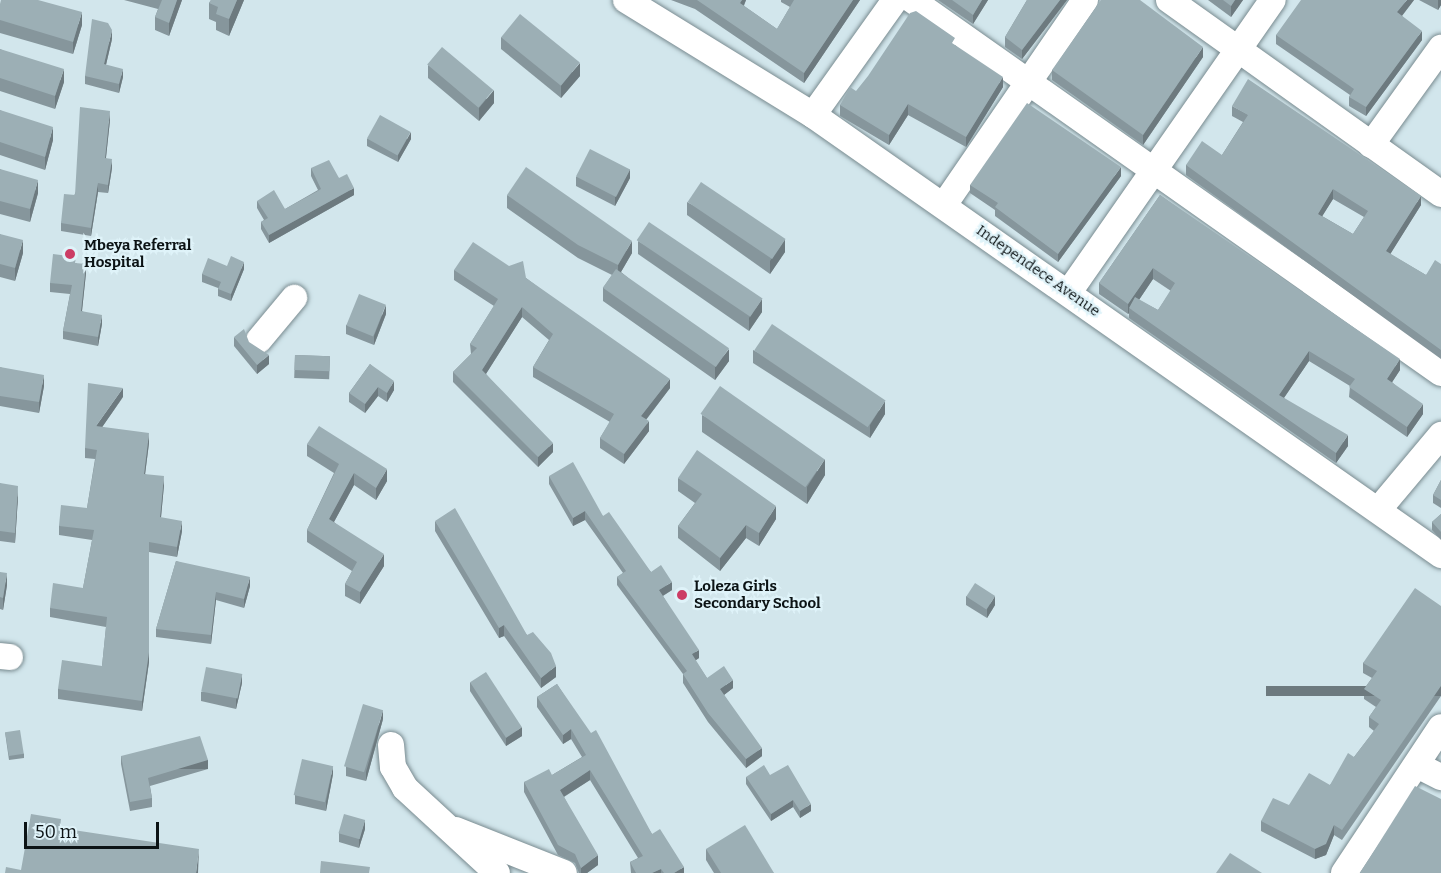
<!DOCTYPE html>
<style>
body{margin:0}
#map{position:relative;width:1441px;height:873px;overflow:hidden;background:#d2e6ec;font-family:Bitter,serif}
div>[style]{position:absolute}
.roads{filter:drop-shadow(0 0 2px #798b90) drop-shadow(0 0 2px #798b90)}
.minor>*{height:26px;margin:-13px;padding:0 13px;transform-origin:13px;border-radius:13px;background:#fff}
.wall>*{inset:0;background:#86969c;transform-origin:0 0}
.shaded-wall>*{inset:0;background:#6d7a7f;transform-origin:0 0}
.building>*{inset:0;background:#9cafb5;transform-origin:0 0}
.dots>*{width:16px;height:16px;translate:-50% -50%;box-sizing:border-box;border:3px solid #dff3f9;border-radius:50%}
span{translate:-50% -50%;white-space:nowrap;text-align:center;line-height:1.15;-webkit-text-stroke:4.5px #dff3f9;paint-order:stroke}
.poi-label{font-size:15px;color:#0c1315;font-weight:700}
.left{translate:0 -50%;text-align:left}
.street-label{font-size:15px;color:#0c1315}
.scale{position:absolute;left:24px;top:822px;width:135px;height:27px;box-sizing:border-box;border:3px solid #0c1315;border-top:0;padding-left:8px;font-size:18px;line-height:21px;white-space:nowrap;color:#0c1315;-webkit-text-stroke:4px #dff3f9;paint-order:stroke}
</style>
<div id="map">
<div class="roads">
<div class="minor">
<i style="left:626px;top:0;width:220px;rotate:31.6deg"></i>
<i style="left:813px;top:115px;width:767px;rotate:35.02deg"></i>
<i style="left:912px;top:0;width:647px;rotate:35.19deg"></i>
<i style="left:1169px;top:0;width:334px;rotate:35.5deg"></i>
<i style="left:813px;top:115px;width:141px;rotate:-54.5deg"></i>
<i style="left:1371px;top:145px;width:120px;rotate:-54.2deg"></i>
<i style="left:944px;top:205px;width:249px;rotate:-55.5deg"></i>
<i style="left:1069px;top:292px;width:356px;rotate:-55.1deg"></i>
<i style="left:259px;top:340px;width:55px;rotate:-50.2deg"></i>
<i style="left:1379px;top:509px;width:97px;rotate:-50deg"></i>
<i style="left:0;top:656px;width:10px;rotate:6deg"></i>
<i style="left:391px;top:745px;width:22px;rotate:85deg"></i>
<i style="left:393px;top:767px;width:24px;rotate:60deg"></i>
<i style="left:405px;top:788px;width:125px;rotate:42.7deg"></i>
<i style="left:1417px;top:765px;width:27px;rotate:27deg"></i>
<i style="left:456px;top:830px;width:116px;rotate:21.7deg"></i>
<i style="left:1344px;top:873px;width:175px;rotate:-56.4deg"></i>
</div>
</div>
<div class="wall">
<i style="clip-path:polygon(124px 0,182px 0,169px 36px,155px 30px,155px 17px,158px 9px)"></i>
<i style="clip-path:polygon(211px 0,244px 0,229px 36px,216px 30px,216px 22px,209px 19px,209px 3px)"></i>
<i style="clip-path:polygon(671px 0,746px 0,744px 6px,777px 29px,790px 7px,781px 2px,781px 0,860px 0,804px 83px,695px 9px)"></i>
<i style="clip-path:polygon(938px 0,988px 0,973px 24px)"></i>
<i style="clip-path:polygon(1027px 0,1067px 0,1022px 59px,1005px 47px,1005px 37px)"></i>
<i style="clip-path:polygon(1208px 0,1243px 0,1231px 17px)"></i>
<i style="clip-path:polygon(1414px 0,1402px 16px,1422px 40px,1366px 116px,1349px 106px,1349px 97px,1350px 95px,1276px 44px,1276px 35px)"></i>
<i style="clip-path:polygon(1419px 0,1441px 0,1441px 5px,1438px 10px)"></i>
<i style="clip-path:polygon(0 4px,82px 25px,73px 54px,0 33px)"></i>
<i style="clip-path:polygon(501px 37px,580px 76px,561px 98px,501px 49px)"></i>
<i style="clip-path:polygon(112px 39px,106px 65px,123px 77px,119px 93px,85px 84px,85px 76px)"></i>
<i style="clip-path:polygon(955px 45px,1003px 87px,966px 147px,908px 115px,889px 145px,840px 116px,840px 105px)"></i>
<i style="clip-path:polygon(0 49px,64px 82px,55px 109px,0 91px)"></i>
<i style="clip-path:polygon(1203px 57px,1143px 145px,1052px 80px,1052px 70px)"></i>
<i style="clip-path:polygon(428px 65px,494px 103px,479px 121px,428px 78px)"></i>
<i style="clip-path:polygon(evenodd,1232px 106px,1421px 205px,1390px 254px,1426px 275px,1441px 264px,1441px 359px,1186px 175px,1186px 165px,1222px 155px,1243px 122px,1232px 116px,1232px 106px,1333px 199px,1364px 217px,1353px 234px,1322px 216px,1333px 199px)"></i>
<i style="clip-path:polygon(0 110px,53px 140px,45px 170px,0 155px)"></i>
<i style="clip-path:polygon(110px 120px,106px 158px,112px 168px,108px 193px,98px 192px,91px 236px,61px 231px,61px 223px)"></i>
<i style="clip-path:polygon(367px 139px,411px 139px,398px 162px,367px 146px)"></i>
<i style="clip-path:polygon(311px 168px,339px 178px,354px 195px,269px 243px,261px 229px,261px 222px,264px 220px,257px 208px,257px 201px,285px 209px,318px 190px,311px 176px)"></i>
<i style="clip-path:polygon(0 169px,38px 193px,30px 222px,0 214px)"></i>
<i style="clip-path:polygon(1121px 176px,1058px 262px,995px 216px,995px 210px,970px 193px,970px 185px)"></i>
<i style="clip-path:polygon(576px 177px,630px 178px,615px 206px,576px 186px)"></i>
<i style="clip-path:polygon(507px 195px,632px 253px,621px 272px,729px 361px,715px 380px,603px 301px,603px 288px,612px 275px,578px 258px,507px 208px)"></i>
<i style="clip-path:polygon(evenodd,1160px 195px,1400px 370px,1392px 382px,1423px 414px,1407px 437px,1349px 397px,1350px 386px,1309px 361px,1284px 398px,1348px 446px,1336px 463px,1129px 318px,1129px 313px,1128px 314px,1099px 294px,1099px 283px,1160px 195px,1153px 279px,1171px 291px,1158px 310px,1139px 300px,1153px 279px)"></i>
<i style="clip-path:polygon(687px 202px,785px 252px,770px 274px,687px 215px)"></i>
<i style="clip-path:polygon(0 234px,23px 253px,15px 281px,0 277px)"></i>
<i style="clip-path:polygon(638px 241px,762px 312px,749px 331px,638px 254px)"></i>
<i style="clip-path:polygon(76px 263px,86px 273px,82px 311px,102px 324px,98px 346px,63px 339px,63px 331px,70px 294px,50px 292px,50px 283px)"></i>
<i style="clip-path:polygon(227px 266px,244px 269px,231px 301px,218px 296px,218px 288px,202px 282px,202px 274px)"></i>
<i style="clip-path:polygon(454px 270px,526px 278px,670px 388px,646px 420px,649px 431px,624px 464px,600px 448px,600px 438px,610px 422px,533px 377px,533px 367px,549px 340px,522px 317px,486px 374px,553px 452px,538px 467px,453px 382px,453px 372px,471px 354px,470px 344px,494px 306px,454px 280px)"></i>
<i style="clip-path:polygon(386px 314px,374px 345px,346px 334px,346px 325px)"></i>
<i style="clip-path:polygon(234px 337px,269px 364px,257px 374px,234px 346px)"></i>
<i style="clip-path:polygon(753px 350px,885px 414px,870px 438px,753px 363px)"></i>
<i style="left:295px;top:355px;width:35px;height:23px;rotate:2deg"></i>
<i style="clip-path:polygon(370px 364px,394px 390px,387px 402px,378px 396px,365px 413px,349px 402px,349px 393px)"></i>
<i style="clip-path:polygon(0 367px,44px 386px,39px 413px,0 406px)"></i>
<i style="clip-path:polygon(123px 397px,102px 427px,149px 443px,145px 474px,164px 485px,161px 518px,182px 531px,177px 557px,149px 552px,149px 662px,142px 711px,58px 699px,58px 689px,102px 666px,106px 627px,50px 617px,50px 608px,83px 588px,92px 540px,59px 535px,59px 526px,87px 508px,95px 459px,85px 458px,85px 448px)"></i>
<i style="clip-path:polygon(702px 415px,825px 475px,807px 504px,702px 432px)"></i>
<i style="clip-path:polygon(307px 444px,387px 481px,376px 500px,354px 485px,334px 522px,384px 566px,360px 604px,345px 596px,345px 584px,352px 571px,307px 542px,307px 530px,334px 473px,307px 456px)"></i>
<i style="clip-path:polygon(549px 476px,603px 516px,651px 572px,672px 590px,663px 596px,699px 658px,695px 660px,707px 678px,733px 688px,724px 695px,762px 756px,746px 768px,708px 722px,683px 683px,683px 674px,617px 585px,617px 577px,623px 573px,585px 520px,573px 526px,549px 484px)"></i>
<i style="clip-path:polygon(678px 478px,776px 519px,759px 546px,746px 538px,720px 571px,678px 538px,678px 526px,695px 503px,678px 491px)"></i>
<i style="clip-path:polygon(1441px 480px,1441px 508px,1433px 503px,1433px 495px)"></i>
<i style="clip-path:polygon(0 483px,18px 497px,15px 543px,0 541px)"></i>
<i style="clip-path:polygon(1441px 514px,1441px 540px,1432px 530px,1432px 522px)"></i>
<i style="clip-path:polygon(435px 521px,527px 635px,556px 677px,541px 688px,504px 636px,499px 638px,435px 531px)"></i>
<i style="clip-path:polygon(176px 561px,250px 586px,244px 608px,216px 600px,211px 644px,156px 637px,156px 629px)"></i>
<i style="clip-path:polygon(0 572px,7px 585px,3px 610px,0 609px)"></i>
<i style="clip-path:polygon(966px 596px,995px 605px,987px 618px,966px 605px)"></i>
<i style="clip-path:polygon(1441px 606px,1441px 696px,1342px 840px,1334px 835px,1326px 855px,1315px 859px,1261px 831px,1261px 821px,1289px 805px,1330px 785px,1354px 757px,1374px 731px,1369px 727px,1369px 717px,1376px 707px,1364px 699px,1364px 689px,1372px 678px,1363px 673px,1363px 663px)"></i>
<i style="clip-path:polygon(470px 682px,522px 736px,506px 746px,470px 691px)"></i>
<i style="clip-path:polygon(242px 683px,236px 709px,201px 701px,201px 692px)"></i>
<i style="clip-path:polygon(557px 684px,652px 834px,684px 873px,631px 873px,630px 862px,638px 858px,590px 780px,564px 797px,598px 865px,587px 873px,579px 873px,575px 863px,558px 855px,524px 792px,524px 782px,552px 775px,582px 757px,571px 739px,563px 744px,537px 707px,537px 697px)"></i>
<i style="clip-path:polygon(383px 719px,366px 781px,346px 776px,346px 767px)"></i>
<i style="clip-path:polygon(5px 732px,24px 754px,24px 758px,9px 760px)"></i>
<i style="clip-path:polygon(121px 756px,208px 769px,150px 786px,152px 798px,152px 807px,130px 811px,121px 764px)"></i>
<i style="clip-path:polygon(333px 774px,326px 811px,295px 804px,295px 795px)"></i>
<i style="clip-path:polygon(770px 775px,811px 811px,800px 818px,793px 807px,771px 821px,746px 784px,746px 777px)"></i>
<i style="clip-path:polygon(365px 829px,359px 848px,339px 842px,339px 833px)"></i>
<i style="clip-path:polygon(706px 849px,774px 873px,714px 873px,706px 860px)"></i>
</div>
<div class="shaded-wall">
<i style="clip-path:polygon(177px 0,182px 0,169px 36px,169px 23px)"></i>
<i style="clip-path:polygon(237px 0,244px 0,229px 36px,229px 19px)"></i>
<i style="clip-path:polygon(742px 0,746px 0,740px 13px,740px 3px)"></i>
<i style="clip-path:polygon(853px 0,860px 0,804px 83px,804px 73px)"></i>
<i style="clip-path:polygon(982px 0,988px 0,973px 24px,973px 15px)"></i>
<i style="clip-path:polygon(1060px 0,1067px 0,1022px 59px,1022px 50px)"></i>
<i style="clip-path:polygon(1235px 0,1243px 0,1231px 17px,1231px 6px)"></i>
<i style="clip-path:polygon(1407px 0,1414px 0,1397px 22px,1397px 12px)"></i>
<i style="clip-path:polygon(1438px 0,1441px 0,1441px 5px,1438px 10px)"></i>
<i style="clip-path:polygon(82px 12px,82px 25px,73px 54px,73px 42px)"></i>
<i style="clip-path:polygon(112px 30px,112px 39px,104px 73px,104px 64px)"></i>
<i style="clip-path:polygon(1422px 31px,1422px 40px,1366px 116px,1366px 107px)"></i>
<i style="clip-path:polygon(1203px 47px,1203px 57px,1143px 145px,1143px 135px)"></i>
<i style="clip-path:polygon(580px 63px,580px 76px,561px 98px,561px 85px)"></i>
<i style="clip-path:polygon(64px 69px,64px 82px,55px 109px,55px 96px)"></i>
<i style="clip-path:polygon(123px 69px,123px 77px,119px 93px,119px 84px)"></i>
<i style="clip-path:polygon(1003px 77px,1003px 87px,966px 147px,966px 137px)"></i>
<i style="clip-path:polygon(494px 90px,494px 103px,479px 121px,479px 108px)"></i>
<i style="clip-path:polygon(908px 104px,908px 115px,889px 145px,889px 135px)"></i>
<i style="clip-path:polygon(110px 111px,110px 120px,105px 166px,105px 158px)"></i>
<i style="clip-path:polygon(53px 127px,53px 140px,45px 170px,45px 157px)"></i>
<i style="clip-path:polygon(411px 132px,411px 139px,398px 162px,398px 155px)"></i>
<i style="clip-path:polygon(112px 159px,112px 168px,108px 193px,108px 185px)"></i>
<i style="clip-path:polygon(1121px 167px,1121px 176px,1058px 262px,1058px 254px)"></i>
<i style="clip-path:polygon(630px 169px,630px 178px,615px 206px,615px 197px)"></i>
<i style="clip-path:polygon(38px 180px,38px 193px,30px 222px,30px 209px)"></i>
<i style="clip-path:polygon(98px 183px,98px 192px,91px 236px,91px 228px)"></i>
<i style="clip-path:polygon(354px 188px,354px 195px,269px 243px,269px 235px)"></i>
<i style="clip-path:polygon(1333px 189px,1333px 199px,1318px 223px,1318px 214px)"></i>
<i style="clip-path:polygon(1421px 196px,1421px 205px,1386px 261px,1386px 251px)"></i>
<i style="clip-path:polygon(785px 239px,785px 252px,770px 274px,770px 261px)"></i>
<i style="clip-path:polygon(23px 240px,23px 253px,15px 281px,15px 268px)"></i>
<i style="clip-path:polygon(632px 241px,632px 253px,618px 277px,618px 265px)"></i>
<i style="clip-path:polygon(244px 262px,244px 269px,231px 301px,231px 294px)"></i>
<i style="clip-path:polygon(86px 264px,86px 273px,81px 320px,81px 311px)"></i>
<i style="clip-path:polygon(1153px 268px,1153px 279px,1132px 310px,1129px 308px,1129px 313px,1128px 314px,1128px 304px)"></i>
<i style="clip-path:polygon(762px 299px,762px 312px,749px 331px,749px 318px)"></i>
<i style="clip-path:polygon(386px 305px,386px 314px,374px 345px,374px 336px)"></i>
<i style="clip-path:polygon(522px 307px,522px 317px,482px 380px,482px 370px)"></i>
<i style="clip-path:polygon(102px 315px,102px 324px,98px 346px,98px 337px)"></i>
<i style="clip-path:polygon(729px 349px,729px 361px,715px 380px,715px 367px)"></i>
<i style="clip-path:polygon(1309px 351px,1309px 361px,1279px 405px,1279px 395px)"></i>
<i style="clip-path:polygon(269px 355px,269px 364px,257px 374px,257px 365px)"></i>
<i style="clip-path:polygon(1400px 359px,1400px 370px,1387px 390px,1387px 379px)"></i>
<i style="clip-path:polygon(44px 375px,44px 386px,39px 413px,39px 402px)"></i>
<i style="clip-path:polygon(670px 379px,670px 388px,641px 426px,641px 416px)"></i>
<i style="clip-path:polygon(394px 381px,394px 390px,387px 402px,387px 393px)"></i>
<i style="clip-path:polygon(378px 387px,378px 396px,365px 413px,365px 404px)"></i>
<i style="clip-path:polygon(123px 388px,123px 397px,96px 436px,96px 426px)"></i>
<i style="clip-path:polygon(885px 401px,885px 414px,870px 438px,870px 425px)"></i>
<i style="clip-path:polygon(1423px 404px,1423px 414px,1407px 437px,1407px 427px)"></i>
<i style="clip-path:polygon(649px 421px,649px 431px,624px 464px,624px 454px)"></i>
<i style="clip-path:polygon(149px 433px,149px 443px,144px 483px,144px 474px)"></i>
<i style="clip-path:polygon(1348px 435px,1348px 446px,1336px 463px,1336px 453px)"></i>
<i style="clip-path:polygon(553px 443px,553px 452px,538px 467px,538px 457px)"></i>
<i style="clip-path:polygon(825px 459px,825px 475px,807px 504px,807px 487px)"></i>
<i style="clip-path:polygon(387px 469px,387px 481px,376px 500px,376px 488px)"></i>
<i style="clip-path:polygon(354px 473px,354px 485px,329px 531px,329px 519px)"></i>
<i style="clip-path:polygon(164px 476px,164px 485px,160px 527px,160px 517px)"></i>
<i style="clip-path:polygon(18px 486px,18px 497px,15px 543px,15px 533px)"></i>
<i style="clip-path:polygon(776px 506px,776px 519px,759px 546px,759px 533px)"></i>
<i style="clip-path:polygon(585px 511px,585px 520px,573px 526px,573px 518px)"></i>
<i style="clip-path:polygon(182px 521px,182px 531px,177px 557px,177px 547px)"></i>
<i style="clip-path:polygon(746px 525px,746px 538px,720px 571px,720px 558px)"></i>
<i style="clip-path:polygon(384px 554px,384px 566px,360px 604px,360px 592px)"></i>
<i style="clip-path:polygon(7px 573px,7px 585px,3px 610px,3px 598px)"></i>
<i style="clip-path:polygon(250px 577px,250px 586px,244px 608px,244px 599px)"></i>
<i style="clip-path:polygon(672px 582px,672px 590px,659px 598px,659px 590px)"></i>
<i style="clip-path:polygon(216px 592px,216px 600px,211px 644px,211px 635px)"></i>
<i style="clip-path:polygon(995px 596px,995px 605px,987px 618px,987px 609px)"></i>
<i style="clip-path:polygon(504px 625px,504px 636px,499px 638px,499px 628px)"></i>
<i style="clip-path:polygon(699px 650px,699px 658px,692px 663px,692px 654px)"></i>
<i style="clip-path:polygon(149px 652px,149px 662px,142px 711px,142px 701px)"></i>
<i style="clip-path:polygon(556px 666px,556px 677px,541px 688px,541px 678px)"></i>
<i style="clip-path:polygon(242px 674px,242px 683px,236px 709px,236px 700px)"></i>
<i style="clip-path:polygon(733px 680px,733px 688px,720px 698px,720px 689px)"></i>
<i style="left:1441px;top:686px;width:10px;height:175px;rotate:90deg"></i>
<i style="clip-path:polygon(383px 710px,383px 719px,366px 781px,366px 772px)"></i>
<i style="clip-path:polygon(522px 727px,522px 736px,506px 746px,506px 738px)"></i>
<i style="clip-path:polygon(571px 729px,571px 739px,563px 744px,563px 735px)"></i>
<i style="clip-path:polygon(762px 748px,762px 756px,746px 768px,746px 759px)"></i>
<i style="left:208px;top:760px;width:9px;height:63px;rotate:90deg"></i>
<i style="clip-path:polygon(333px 766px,333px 774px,326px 811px,326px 802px)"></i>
<i style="clip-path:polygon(590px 770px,590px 780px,560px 799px,560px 790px)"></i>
<i style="clip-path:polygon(793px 800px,793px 807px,771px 821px,771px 814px)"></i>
<i style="clip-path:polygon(811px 804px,811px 811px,800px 818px,800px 811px)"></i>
<i style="clip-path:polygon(365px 820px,365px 829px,359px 848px,359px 839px)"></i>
<i style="clip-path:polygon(1334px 825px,1334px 835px,1326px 855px,1315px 859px,1315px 849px)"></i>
<i style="clip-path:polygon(199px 849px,198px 873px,196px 873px)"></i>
<i style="clip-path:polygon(598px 855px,598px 865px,587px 873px,581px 873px,581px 868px)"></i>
<i style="clip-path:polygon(684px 867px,684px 873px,674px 873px)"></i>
<i style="clip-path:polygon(661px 869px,661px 873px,652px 873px)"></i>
</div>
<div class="building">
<i style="clip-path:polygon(1px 0,38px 0,82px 12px,73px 42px,0 20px,0 4px)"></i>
<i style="clip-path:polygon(162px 0,177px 0,169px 23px,155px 17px)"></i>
<i style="clip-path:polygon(211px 0,237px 0,229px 19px,216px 14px,218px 7px,209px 3px)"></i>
<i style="clip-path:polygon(697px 0,742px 0,740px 3px,777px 29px,794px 0,853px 0,804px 73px)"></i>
<i style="clip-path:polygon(952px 0,982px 0,973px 15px)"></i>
<i style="clip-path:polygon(1027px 0,1060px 0,1022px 50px,1005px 37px)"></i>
<i style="clip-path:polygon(1101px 0,1140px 0,1203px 47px,1143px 135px,1052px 70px)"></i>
<i style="clip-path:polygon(1223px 0,1235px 0,1231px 6px)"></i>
<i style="clip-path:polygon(1301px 0,1407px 0,1397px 12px,1422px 31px,1366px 107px,1349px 97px,1354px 89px,1276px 35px)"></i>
<i style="clip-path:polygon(916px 11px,955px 38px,952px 43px,1003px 77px,966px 137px,908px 104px,889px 135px,840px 105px,850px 87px,856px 91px,868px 76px,910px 13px)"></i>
<i style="left:520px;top:14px;width:77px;height:30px;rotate:39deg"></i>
<i style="clip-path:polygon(92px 19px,108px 23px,112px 30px,104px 64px,123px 69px,119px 84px,85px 76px)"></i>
<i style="left:442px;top:47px;width:67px;height:23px;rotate:40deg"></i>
<i style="clip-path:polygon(0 49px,64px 69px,55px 96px,0 78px)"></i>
<i style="clip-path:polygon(evenodd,1248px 79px,1421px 196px,1386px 251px,1426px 275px,1435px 260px,1441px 264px,1441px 350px,1186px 165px,1202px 141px,1222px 155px,1248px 115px,1232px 106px,1248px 79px,1333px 189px,1368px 211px,1353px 234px,1318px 214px,1333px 189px)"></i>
<i style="clip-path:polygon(1027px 103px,1121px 167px,1058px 254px,995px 207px,998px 203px,970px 185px)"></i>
<i style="clip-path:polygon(80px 107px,110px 111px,105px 158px,112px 159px,108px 185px,98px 183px,91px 228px,61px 223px,64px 194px,75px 195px)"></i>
<i style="clip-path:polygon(0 110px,53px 127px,45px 157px,0 142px)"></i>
<i style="left:380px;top:115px;width:35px;height:27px;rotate:29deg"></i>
<i style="left:590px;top:149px;width:45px;height:31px;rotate:27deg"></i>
<i style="clip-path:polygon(329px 160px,339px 178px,347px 174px,354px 188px,269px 235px,261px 222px,268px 218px,257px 201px,274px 190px,285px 209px,316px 192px,321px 189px,311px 168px)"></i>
<i style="clip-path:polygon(526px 167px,632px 241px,618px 265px,578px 245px,507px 195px)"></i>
<i style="clip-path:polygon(0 169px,38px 180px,30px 209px,0 201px)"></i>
<i style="left:701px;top:182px;width:102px;height:24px;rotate:34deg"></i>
<i style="clip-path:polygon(1160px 195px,1400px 359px,1387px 379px,1423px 404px,1407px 427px,1349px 387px,1355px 379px,1309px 351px,1279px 395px,1348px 435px,1336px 453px,1129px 308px,1135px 297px,1158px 310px,1175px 283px,1153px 268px,1128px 304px,1099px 283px)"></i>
<i style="left:649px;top:222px;width:137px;height:22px;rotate:34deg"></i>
<i style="clip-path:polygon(0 234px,23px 240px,15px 268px,0 264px)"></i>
<i style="clip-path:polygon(473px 242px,509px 266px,523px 261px,526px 278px,670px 379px,641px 416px,649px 421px,624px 454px,600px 438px,614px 414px,533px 367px,553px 334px,522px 307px,482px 370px,553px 443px,538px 457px,453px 372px,477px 348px,470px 344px,498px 299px,454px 270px)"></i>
<i style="clip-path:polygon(53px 254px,76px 257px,75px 263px,86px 264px,81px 311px,102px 315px,98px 337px,63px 331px,72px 285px,50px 283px)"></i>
<i style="clip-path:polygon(231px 256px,244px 262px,231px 294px,218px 289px,221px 282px,202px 274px,208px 258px,227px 266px)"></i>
<i style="left:616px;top:269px;width:138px;height:23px;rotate:35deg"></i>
<i style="left:359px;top:294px;width:29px;height:34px;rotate:22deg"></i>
<i style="left:772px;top:324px;width:137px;height:32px;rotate:34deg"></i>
<i style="clip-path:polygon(244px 329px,249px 342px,269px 355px,257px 365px,234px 337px)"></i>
<i style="left:295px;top:355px;width:35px;height:15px;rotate:2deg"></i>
<i style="clip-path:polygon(370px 364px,394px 381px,387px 393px,378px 387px,365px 404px,349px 393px)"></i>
<i style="clip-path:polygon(0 367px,44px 375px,39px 402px,0 396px)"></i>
<i style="clip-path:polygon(88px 383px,123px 388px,96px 426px,149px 433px,144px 474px,164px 476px,160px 517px,182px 521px,177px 547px,149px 542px,149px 652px,142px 701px,58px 689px,62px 660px,102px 666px,107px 617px,50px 608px,53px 583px,83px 588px,94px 530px,59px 526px,61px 505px,87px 508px,97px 450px,85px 448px)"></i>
<i style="left:720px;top:386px;width:128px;height:34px;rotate:35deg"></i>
<i style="clip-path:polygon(319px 426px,387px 469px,376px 488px,354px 473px,329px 519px,384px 554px,360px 592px,345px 584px,357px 562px,307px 530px,339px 464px,307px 444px)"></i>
<i style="clip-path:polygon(697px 450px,776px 506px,759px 533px,746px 525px,720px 558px,678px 526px,702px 494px,678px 478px)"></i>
<i style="clip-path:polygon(573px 462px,603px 516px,609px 512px,651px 572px,661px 565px,672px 582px,659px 590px,699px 650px,692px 654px,707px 678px,724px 666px,733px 680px,720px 689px,762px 748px,746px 759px,708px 713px,683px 674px,687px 671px,617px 577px,626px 571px,585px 511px,573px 518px,549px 476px)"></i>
<i style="clip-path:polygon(1441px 480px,1441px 500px,1433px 495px)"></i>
<i style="clip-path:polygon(0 483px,18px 486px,15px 533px,0 531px)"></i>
<i style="clip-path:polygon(455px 508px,527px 635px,533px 632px,551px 653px,556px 666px,541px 678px,504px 625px,499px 628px,435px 521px)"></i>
<i style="clip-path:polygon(1441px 514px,1441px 532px,1432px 522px)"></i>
<i style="clip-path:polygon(176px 561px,250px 577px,244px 599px,216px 592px,211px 635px,156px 629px)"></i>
<i style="clip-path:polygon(0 572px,7px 573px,3px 598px,0 597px)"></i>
<i style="left:975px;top:583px;width:24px;height:16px;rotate:33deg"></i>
<i style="clip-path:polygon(1415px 588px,1441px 606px,1441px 686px,1342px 830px,1334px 825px,1326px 844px,1315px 849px,1261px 821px,1273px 798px,1289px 805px,1309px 773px,1330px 785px,1348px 753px,1354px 757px,1379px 724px,1369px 717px,1381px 700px,1364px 689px,1377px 671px,1363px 663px)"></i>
<i style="left:206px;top:667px;width:37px;height:25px;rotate:11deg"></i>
<i style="left:486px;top:672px;width:66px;height:19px;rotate:57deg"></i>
<i style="clip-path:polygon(557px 684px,591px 733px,596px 730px,652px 834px,660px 829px,684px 867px,674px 873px,664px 873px,661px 869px,652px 873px,636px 873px,630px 862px,643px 856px,590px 770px,560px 790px,598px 855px,581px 868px,575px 854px,558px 845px,524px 782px,549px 769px,552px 775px,586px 755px,571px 729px,563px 735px,537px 697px)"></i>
<i style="left:363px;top:704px;width:21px;height:65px;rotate:17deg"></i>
<i style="left:20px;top:730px;width:24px;height:15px;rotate:81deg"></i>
<i style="clip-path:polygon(200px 736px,208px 760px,148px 778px,152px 798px,130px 802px,121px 756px)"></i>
<i style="left:302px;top:759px;width:32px;height:37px;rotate:13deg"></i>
<i style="clip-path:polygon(764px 765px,770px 775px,788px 765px,811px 804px,800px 811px,793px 800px,771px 814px,746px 777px)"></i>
<i style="clip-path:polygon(1415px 786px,1441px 799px,1441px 873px,1360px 873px)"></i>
<i style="clip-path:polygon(31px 814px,61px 819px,60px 828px,199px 849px,196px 873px,5px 873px,6px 867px,21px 870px)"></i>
<i style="left:344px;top:814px;width:22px;height:20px;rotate:16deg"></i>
<i style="clip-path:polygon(745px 825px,774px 873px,721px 873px,706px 849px)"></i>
<i style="clip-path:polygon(1230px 853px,1262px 873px,1216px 873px)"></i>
<i style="clip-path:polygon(321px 861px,370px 867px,369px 873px,320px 873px)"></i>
</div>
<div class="dots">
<i style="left:70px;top:254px;background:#cc3d65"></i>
<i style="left:682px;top:595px;background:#cc3d65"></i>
</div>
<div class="poi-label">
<span class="left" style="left:84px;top:254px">Mbeya Referral<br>Hospital</span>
<span class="left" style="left:694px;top:595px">Loleza Girls<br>Secondary School</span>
</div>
<div class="street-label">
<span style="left:1038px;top:271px;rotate:35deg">Independece Avenue</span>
</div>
<div class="scale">50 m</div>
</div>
